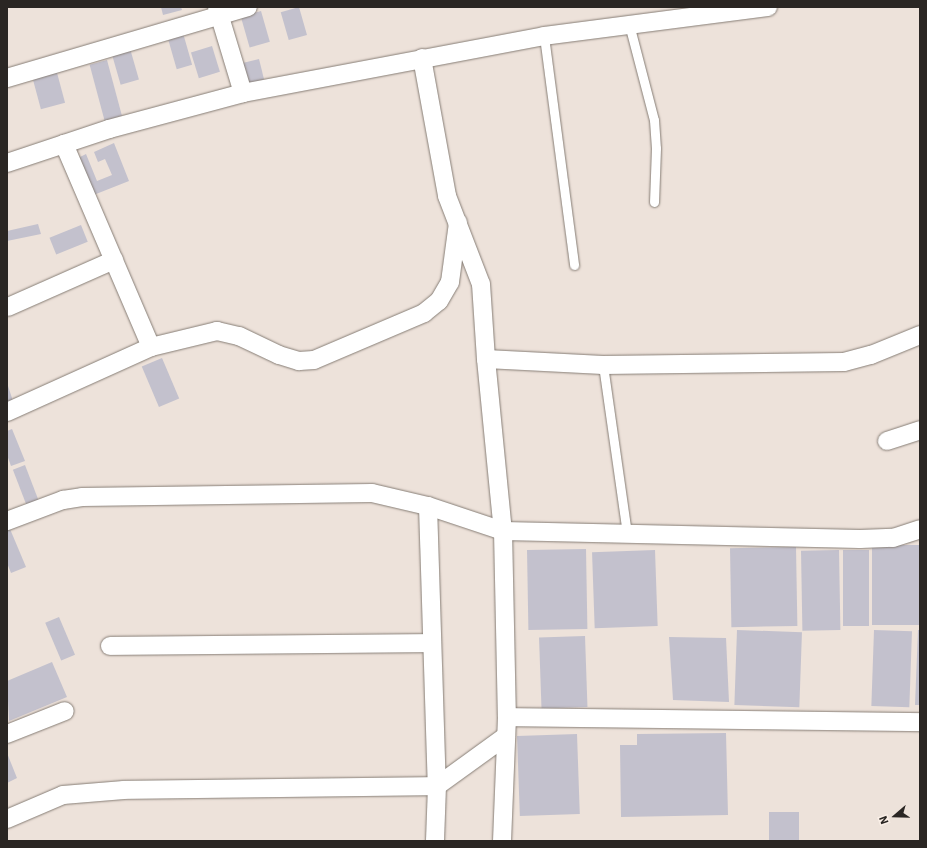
<!DOCTYPE html>
<style>
body{margin:0}
#map{position:relative;width:927px;height:848px;overflow:hidden;background:#ede2da;font-family:"IBM Plex Sans",sans-serif}
div>[style]{position:absolute}
.building>*{inset:0;background:#c3c1cd;transform-origin:0 0}
.roads{filter:drop-shadow(0 0 1px #867d75) drop-shadow(0 0 1px #867d75)}
.service>*{height:9px;margin:-4.5px;padding:0 4.5px;transform-origin:4.5px;border-radius:4.5px;background:#fff}
.minor>*{height:18px;margin:-9px;padding:0 9px;transform-origin:9px;border-radius:9px;background:#fff}
span{translate:-50% -50%;white-space:nowrap;text-align:center;line-height:1.15;-webkit-text-stroke:3px #faefe7;paint-order:stroke}
.frame{position:absolute;inset:0;border:8px solid #2a2623;pointer-events:none}
.north{position:absolute;left:875px;top:796px;width:40px;height:40px;-webkit-text-stroke:3px #faefe7;paint-order:stroke;rotate:250deg;font-size:11px;font-weight:700;line-height:16px;text-align:center;color:#2a2623}
.north::after{content:'';display:block;margin:auto;width:14px;height:18px;background:#2a2623;clip-path:polygon(50% 0,100% 100%,50% 72%,0 100%)}
</style>
<div id="map">
<div class="building">
<i style="clip-path:polygon(161px 7px,181px 7px,182px 10px,163px 15px)"></i>
<i style="left:299px;top:7px;width:29px;height:19px;rotate:74deg"></i>
<i style="left:261px;top:11px;width:32px;height:21px;rotate:74deg"></i>
<i style="left:183px;top:33px;width:33px;height:16px;rotate:74deg"></i>
<i style="left:129px;top:45px;width:36px;height:19px;rotate:74deg"></i>
<i style="left:212px;top:46px;width:27px;height:22px;rotate:73deg"></i>
<i style="left:259px;top:59px;width:21px;height:21px;rotate:76deg"></i>
<i style="left:107px;top:60px;width:58px;height:18px;rotate:75deg"></i>
<i style="left:56px;top:69px;width:35px;height:25px;rotate:75deg"></i>
<i style="clip-path:polygon(114px 143px,129px 181px,91px 196px,76px 159px,86px 154px,97px 181px,112px 175px,105px 159px,98px 162px,94px 152px)"></i>
<i style="clip-path:polygon(38px 224px,41px 234px,7px 241px,7px 231px)"></i>
<i style="left:81px;top:225px;width:18px;height:34px;rotate:68deg"></i>
<i style="left:162px;top:358px;width:44px;height:22px;rotate:67deg"></i>
<i style="clip-path:polygon(7px 383px,13px 401px,7px 403px)"></i>
<i style="clip-path:polygon(12px 429px,25px 461px,11px 466px,7px 455px,7px 431px)"></i>
<i style="left:25px;top:465px;width:39px;height:13px;rotate:69deg"></i>
<i style="clip-path:polygon(10px 529px,26px 567px,11px 573px,7px 563px,7px 530px)"></i>
<i style="left:920px;top:545px;width:80px;height:48px;rotate:90deg"></i>
<i style="left:796px;top:547px;width:79px;height:66px;rotate:89deg"></i>
<i style="left:586px;top:549px;width:80px;height:59px;rotate:89deg"></i>
<i style="left:655px;top:550px;width:76px;height:63px;rotate:88deg"></i>
<i style="left:839px;top:550px;width:80px;height:38px;rotate:89deg"></i>
<i style="left:843px;top:550px;width:26px;height:76px"></i>
<i style="left:59px;top:617px;width:41px;height:15px;rotate:67deg"></i>
<i style="left:737px;top:630px;width:65px;height:75px;rotate:2deg"></i>
<i style="left:874px;top:630px;width:38px;height:76px;rotate:2deg"></i>
<i style="clip-path:polygon(918px 630px,920px 630px,920px 705px,915px 705px)"></i>
<i style="left:585px;top:636px;width:71px;height:46px;rotate:88deg"></i>
<i style="clip-path:polygon(669px 637px,726px 638px,729px 702px,673px 700px)"></i>
<i style="clip-path:polygon(52px 662px,67px 697px,9px 721px,7px 681px)"></i>
<i style="clip-path:polygon(726px 733px,728px 815px,621px 817px,620px 745px,637px 745px,637px 734px)"></i>
<i style="left:577px;top:734px;width:80px;height:60px;rotate:88deg"></i>
<i style="clip-path:polygon(7px 753px,17px 778px,7px 783px)"></i>
<i style="left:769px;top:812px;width:30px;height:29px"></i>
</div>
<div class="roads">
<div class="service">
<i style="left:629px;top:24px;width:99px;rotate:75.4deg"></i>
<i style="left:654px;top:120px;width:28px;rotate:86deg"></i>
<i style="left:656px;top:148px;width:54px;rotate:92.1deg"></i>
<i style="left:544px;top:36px;width:231px;rotate:82.5deg"></i>
<i style="left:603px;top:365px;width:170px;rotate:81.9deg"></i>
</div>
<div class="minor">
<i style="left:217px;top:7px;width:90px;rotate:73.2deg"></i>
<i style="left:422px;top:58px;width:140px;rotate:79.7deg"></i>
<i style="left:447px;top:196px;width:94px;rotate:68.9deg"></i>
<i style="left:481px;top:284px;width:75px;rotate:86.2deg"></i>
<i style="left:486px;top:359px;width:117px;rotate:2.9deg"></i>
<i style="left:603px;top:365px;width:241px;rotate:-0.7deg"></i>
<i style="left:844px;top:362px;width:28px;rotate:-15deg"></i>
<i style="left:871px;top:355px;width:53px;rotate:-22.2deg"></i>
<i style="left:7px;top:78px;width:251px;rotate:-16.4deg"></i>
<i style="left:7px;top:163px;width:108px;rotate:-18.4deg"></i>
<i style="left:109px;top:129px;width:139px;rotate:-15deg"></i>
<i style="left:243px;top:93px;width:306px;rotate:-10.7deg"></i>
<i style="left:544px;top:36px;width:226px;rotate:-7.4deg"></i>
<i style="left:8px;top:307px;width:116px;rotate:-23.9deg"></i>
<i style="left:151px;top:347px;width:68px;rotate:-13.6deg"></i>
<i style="left:217px;top:331px;width:23px;rotate:13deg"></i>
<i style="left:239px;top:336px;width:44px;rotate:25.4deg"></i>
<i style="left:279px;top:355px;width:21px;rotate:17deg"></i>
<i style="left:299px;top:361px;width:15px;rotate:-4deg"></i>
<i style="left:314px;top:360px;width:120px;rotate:-23.1deg"></i>
<i style="left:424px;top:313px;width:19px;rotate:-39deg"></i>
<i style="left:439px;top:301px;width:22px;rotate:-60deg"></i>
<i style="left:450px;top:282px;width:60px;rotate:-82.3deg"></i>
<i style="left:486px;top:359px;width:173px;rotate:84.4deg"></i>
<i style="left:503px;top:531px;width:186px;rotate:88.8deg"></i>
<i style="left:507px;top:717px;width:124px;rotate:92.3deg"></i>
<i style="left:7px;top:412px;width:158px;rotate:-24.3deg"></i>
<i style="left:151px;top:347px;width:221px;rotate:-113.2deg"></i>
<i style="left:887px;top:441px;width:35px;rotate:-18deg"></i>
<i style="left:428px;top:506px;width:280px;rotate:88.2deg"></i>
<i style="left:7px;top:521px;width:60px;rotate:-20.6deg"></i>
<i style="left:63px;top:500px;width:19px;rotate:-9deg"></i>
<i style="left:82px;top:497px;width:290px;rotate:-0.8deg"></i>
<i style="left:372px;top:493px;width:57px;rotate:13.1deg"></i>
<i style="left:428px;top:506px;width:79px;rotate:18.4deg"></i>
<i style="left:503px;top:531px;width:357px;rotate:1.3deg"></i>
<i style="left:860px;top:539px;width:33px;rotate:-2deg"></i>
<i style="left:893px;top:538px;width:28px;rotate:-18deg"></i>
<i style="left:110px;top:646px;width:321px;rotate:-0.5deg"></i>
<i style="left:507px;top:717px;width:413px;rotate:0.7deg"></i>
<i style="left:7px;top:734px;width:62px;rotate:-21.6deg"></i>
<i style="left:437px;top:786px;width:85px;rotate:-35.9deg"></i>
<i style="left:7px;top:819px;width:61px;rotate:-23.2deg"></i>
<i style="left:63px;top:795px;width:61px;rotate:-4.7deg"></i>
<i style="left:124px;top:790px;width:313px;rotate:-0.7deg"></i>
<i style="left:437px;top:786px;width:55px;rotate:92.1deg"></i>
</div>
</div>
<div class="frame"></div>
<div class="north">N</div>
</div>
